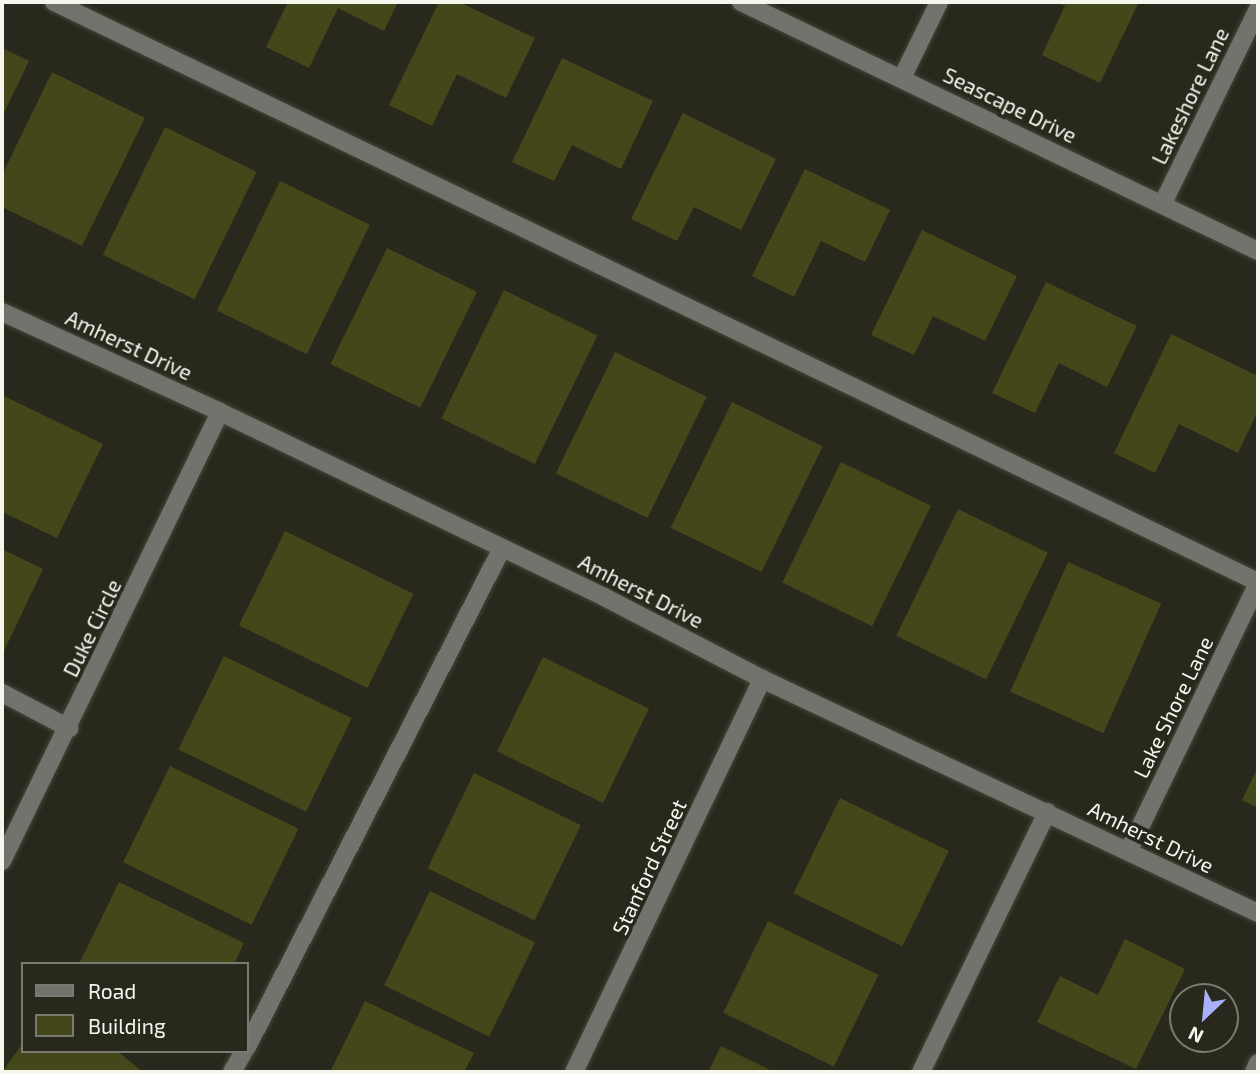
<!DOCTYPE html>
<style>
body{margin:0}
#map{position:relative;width:1260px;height:1074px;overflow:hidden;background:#28291c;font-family:"Exo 2",sans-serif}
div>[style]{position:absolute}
.building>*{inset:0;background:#444719;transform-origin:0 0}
.roads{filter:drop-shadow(0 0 2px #454639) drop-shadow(0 0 2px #454639)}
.minor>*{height:18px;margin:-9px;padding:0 9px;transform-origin:9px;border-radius:9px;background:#72736c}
span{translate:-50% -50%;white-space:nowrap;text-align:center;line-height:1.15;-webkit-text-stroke:7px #28291c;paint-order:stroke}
.street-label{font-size:21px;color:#f5f6ed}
.frame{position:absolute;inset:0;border:4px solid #f5f6ed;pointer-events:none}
.legend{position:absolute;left:21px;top:962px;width:228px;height:91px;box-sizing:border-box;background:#28291c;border:2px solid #7a7b70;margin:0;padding:9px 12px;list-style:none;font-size:21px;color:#f5f6ed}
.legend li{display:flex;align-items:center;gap:14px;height:35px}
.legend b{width:35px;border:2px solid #7a7b70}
.north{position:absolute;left:1169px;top:983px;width:70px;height:70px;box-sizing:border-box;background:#28291c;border:2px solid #7a7b70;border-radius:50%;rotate:206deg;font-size:19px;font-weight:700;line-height:28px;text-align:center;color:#f5f6ed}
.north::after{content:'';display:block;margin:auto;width:24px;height:32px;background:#a8b0fc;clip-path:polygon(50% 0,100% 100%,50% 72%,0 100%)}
</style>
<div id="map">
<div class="building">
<i style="clip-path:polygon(288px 2px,398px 2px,384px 31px,338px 8px,309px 68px,266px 47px)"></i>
<i style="clip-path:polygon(439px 2px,459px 2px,535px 38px,506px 98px,457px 74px,432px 126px,389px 105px)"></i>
<i style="clip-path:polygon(1056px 2px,1139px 2px,1100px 83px,1042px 55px,1065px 6px)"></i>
<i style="clip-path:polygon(2px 48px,29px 61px,2px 117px)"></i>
<i style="clip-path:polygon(562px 58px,653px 101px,621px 169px,572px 145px,554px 181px,512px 162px)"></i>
<i style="clip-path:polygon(52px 72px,145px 118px,82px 246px,2px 207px,2px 175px)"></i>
<i style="clip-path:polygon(683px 113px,776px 159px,741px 230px,694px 207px,677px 241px,631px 219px)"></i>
<i style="left:165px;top:127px;width:102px;height:142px;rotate:26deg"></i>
<i style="clip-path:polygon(805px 169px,890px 210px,865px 262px,821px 241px,794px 297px,752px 276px)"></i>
<i style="left:280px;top:181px;width:100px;height:144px;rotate:26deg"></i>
<i style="clip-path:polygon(922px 230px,1017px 276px,985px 341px,933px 316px,914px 355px,871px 335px)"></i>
<i style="left:387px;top:248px;width:100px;height:129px;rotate:26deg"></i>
<i style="clip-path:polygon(1046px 282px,1137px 326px,1107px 387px,1059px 363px,1035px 413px,992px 393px)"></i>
<i style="left:504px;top:290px;width:104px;height:143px;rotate:26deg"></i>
<i style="clip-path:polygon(1171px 334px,1258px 376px,1258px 411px,1238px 453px,1179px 424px,1155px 473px,1114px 453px)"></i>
<i style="left:615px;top:352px;width:102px;height:135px;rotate:26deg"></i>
<i style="clip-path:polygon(2px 395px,103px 444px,57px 538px,2px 512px)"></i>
<i style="left:732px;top:402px;width:101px;height:140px;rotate:26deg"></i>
<i style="left:841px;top:462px;width:100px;height:134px;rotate:26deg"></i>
<i style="left:958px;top:509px;width:100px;height:141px;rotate:26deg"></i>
<i style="left:285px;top:531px;width:143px;height:105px;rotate:26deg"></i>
<i style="clip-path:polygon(2px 549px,43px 569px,2px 655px)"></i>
<i style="left:1068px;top:562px;width:102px;height:142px;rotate:24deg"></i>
<i style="left:224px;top:656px;width:142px;height:104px;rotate:26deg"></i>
<i style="left:543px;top:657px;width:118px;height:105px;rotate:26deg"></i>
<i style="left:170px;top:766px;width:143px;height:107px;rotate:26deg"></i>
<i style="clip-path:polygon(1258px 767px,1258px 808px,1242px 800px)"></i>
<i style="left:474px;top:773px;width:119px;height:106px;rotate:26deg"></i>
<i style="left:840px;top:798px;width:121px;height:106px;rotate:26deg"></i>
<i style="clip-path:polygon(119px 882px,244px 943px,234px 964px,79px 964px)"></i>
<i style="left:430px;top:891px;width:117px;height:105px;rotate:26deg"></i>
<i style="left:768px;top:921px;width:123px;height:102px;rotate:26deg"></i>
<i style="clip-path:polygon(1125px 939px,1185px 969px,1136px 1069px,1037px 1022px,1060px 976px,1098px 995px)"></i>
<i style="clip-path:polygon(365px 1001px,474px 1053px,464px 1072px,330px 1072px)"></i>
<i style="clip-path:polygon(23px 1043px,23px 1051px,117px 1051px,143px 1072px,2px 1072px)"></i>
<i style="clip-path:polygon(721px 1046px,774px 1072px,708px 1072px)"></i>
</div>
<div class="roads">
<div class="minor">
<i style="left:54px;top:2px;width:1336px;rotate:25.72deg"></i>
<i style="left:741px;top:2px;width:574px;rotate:25.72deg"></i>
<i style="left:902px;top:78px;width:85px;rotate:-64deg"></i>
<i style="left:1163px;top:203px;width:216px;rotate:-63.9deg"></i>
<i style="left:2px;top:312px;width:240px;rotate:24.6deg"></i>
<i style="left:220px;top:412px;width:426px;rotate:25.7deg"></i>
<i style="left:604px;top:597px;width:178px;rotate:27.4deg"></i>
<i style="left:762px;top:679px;width:548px;rotate:25.26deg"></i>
<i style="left:2px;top:693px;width:76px;rotate:27.6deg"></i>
<i style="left:1129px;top:850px;width:297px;rotate:-64.2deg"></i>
<i style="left:2px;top:861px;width:499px;rotate:-64.1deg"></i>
<i style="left:247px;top:1047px;width:560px;rotate:-62.93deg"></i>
<i style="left:232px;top:1072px;width:24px;rotate:-60deg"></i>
<i style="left:574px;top:1072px;width:436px;rotate:-64.4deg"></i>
<i style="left:921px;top:1072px;width:289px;rotate:-64.1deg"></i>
<i style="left:1254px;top:1072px;width:10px;rotate:-66deg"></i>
</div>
</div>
<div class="street-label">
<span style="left:1190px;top:96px;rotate:-64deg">Lakeshore Lane</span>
<span style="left:1010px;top:105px;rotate:26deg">Seascape Drive</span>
<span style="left:129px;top:345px;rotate:25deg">Amherst Drive</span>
<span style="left:641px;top:591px;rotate:27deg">Amherst Drive</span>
<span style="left:92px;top:628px;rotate:-64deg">Duke Circle</span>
<span style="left:1173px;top:707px;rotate:-64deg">Lake Shore Lane</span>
<span style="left:1151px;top:837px;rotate:26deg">Amherst Drive</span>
<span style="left:649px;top:867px;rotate:-65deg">Stanford Street</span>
</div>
<div class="frame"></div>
<ul class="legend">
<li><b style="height:9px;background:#72736c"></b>Road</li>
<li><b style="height:19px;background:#444719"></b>Building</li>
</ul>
<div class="north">N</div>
</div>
